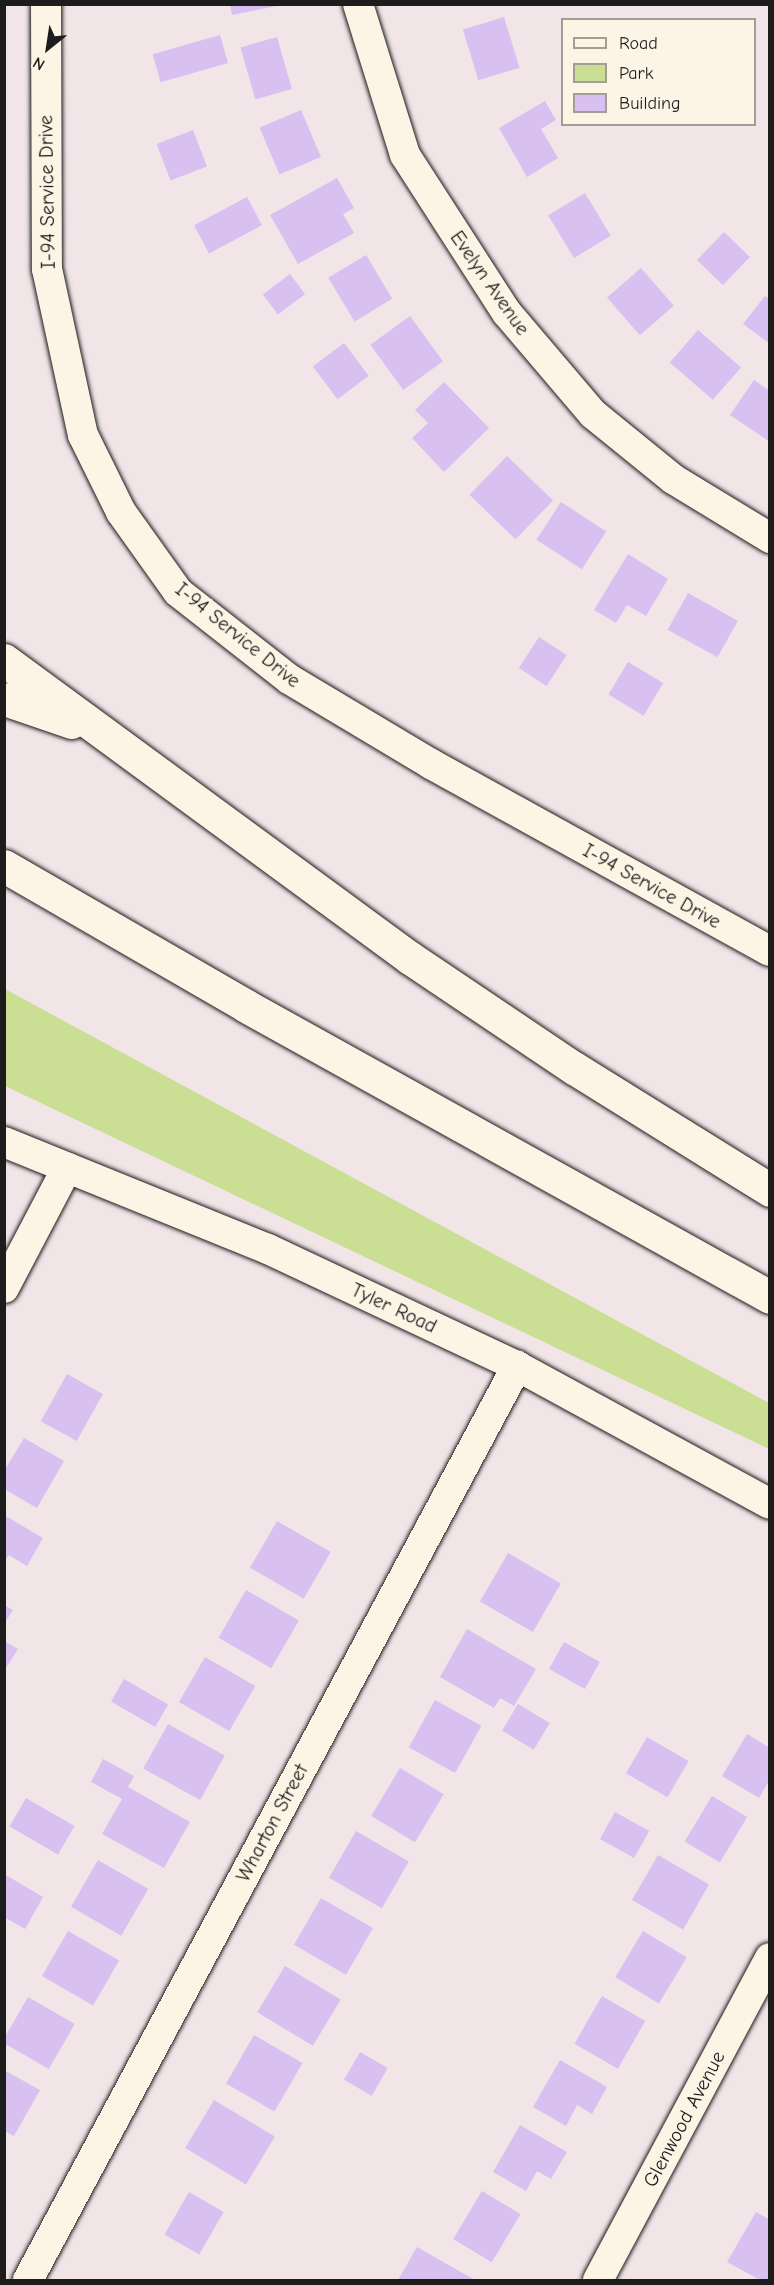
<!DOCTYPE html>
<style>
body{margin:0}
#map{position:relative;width:774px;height:2285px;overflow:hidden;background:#f1e5e8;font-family:"Comic Neue",sans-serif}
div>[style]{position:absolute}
.green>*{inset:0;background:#cadf94}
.building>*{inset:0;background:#d8c0f0;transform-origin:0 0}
.roads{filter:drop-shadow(0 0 2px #1c1c1c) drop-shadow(0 0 2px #1c1c1c)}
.street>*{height:30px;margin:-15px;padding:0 15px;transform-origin:15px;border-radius:15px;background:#fcf5e5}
.highway>*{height:33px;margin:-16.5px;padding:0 16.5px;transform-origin:16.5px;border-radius:16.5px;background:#fcf5e5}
span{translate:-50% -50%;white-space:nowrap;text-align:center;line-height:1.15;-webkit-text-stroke:5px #fcf5e5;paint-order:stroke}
.street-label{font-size:20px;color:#1c1c1c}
.frame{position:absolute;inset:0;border:6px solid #1c1c1c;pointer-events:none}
.legend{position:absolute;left:561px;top:18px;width:195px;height:108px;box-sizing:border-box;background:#fcf5e5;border:2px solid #a29e95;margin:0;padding:8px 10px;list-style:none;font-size:18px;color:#1c1c1c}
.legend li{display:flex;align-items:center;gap:12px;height:30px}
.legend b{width:30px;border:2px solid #a29e95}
.north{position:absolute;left:18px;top:18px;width:60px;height:60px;-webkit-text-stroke:4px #fcf5e5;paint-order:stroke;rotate:210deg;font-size:16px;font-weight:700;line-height:24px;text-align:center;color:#1c1c1c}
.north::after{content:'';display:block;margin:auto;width:21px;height:27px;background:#1c1c1c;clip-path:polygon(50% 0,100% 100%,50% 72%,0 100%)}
</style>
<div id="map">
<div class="green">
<i style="clip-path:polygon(5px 989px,769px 1403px,769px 1449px,5px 1086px)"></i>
</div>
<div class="building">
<i style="clip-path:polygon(230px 4px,277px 4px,277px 6px,232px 15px)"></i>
<i style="left:504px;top:17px;width:53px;height:43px;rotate:73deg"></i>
<i style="left:220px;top:35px;width:29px;height:70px;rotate:74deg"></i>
<i style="left:277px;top:37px;width:54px;height:38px;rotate:74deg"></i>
<i style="clip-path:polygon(545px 101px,556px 120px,541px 129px,558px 158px,527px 177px,499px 128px)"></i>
<i style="left:301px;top:110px;width:51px;height:45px;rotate:67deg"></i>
<i style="left:193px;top:130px;width:39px;height:39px;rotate:69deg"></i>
<i style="clip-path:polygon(337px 178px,354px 208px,343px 214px,354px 233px,298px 264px,270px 215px)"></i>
<i style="left:585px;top:193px;width:50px;height:43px;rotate:59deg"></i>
<i style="left:247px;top:197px;width:32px;height:60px;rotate:62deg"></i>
<i style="left:724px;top:232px;width:36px;height:39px;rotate:44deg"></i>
<i style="left:366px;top:255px;width:51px;height:44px;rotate:59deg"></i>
<i style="left:641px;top:268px;width:50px;height:45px;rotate:49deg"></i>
<i style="left:290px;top:274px;width:25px;height:34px;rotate:53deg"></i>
<i style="clip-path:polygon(765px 296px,770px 299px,770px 344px,743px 324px)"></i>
<i style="left:410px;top:316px;width:56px;height:49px;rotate:54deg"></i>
<i style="left:698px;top:330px;width:57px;height:43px;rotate:41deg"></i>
<i style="left:344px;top:343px;width:41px;height:39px;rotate:53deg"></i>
<i style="clip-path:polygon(754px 380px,770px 391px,770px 442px,730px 415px)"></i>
<i style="clip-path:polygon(444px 382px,489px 428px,444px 472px,412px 438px,428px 423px,415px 410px)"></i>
<i style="left:507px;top:456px;width:64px;height:54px;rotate:44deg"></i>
<i style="left:561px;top:502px;width:54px;height:45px;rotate:33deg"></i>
<i style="clip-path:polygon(628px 554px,668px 579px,646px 616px,627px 605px,616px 623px,594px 610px)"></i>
<i style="left:688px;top:593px;width:57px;height:42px;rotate:29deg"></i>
<i style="left:539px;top:637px;width:33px;height:37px;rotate:33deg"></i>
<i style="left:628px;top:662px;width:41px;height:38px;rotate:31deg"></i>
<i style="left:67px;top:1374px;width:41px;height:54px;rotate:29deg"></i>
<i style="clip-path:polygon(24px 1438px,64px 1461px,37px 1508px,4px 1489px,4px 1471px)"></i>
<i style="clip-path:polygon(4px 1515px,43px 1538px,27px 1566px,9px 1555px,4px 1562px)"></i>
<i style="left:277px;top:1521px;width:62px;height:54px;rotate:30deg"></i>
<i style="left:508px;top:1553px;width:61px;height:56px;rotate:30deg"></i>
<i style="left:246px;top:1590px;width:61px;height:55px;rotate:30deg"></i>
<i style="clip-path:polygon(4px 1605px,13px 1610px,4px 1624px)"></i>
<i style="clip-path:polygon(467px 1629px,536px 1669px,514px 1706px,500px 1698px,494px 1708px,440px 1677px)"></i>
<i style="clip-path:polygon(4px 1641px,18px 1649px,4px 1671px)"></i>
<i style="left:564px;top:1642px;width:41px;height:31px;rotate:29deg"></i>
<i style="left:205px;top:1657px;width:58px;height:52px;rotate:30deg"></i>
<i style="left:124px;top:1679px;width:51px;height:26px;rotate:30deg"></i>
<i style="left:435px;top:1700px;width:53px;height:54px;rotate:29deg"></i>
<i style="left:518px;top:1704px;width:37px;height:31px;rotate:31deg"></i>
<i style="left:168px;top:1724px;width:65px;height:51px;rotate:29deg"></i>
<i style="clip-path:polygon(747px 1734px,770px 1748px,770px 1779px,759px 1798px,722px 1776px)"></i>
<i style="left:647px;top:1737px;width:48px;height:42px;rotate:30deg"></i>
<i style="clip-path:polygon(103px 1759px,134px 1776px,128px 1787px,190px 1822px,164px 1868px,102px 1834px,122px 1799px,91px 1782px)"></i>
<i style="left:400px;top:1768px;width:51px;height:56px;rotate:31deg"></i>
<i style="left:712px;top:1796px;width:41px;height:53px;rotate:31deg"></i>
<i style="left:26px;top:1798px;width:56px;height:33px;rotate:30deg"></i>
<i style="left:615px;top:1812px;width:39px;height:31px;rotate:29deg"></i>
<i style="left:356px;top:1831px;width:61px;height:54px;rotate:30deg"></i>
<i style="left:658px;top:1855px;width:59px;height:52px;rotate:30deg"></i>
<i style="left:98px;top:1860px;width:58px;height:54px;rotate:30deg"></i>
<i style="clip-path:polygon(4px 1874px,43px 1897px,25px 1929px,4px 1917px)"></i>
<i style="left:321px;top:1898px;width:60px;height:54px;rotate:30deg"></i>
<i style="left:68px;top:1931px;width:59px;height:52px;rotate:30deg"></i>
<i style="left:643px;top:1931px;width:51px;height:54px;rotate:31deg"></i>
<i style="left:285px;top:1966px;width:65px;height:54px;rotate:31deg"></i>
<i style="left:602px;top:1996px;width:50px;height:55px;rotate:30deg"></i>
<i style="left:28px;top:1997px;width:54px;height:52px;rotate:30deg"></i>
<i style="left:254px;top:2035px;width:56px;height:56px;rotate:30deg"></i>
<i style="left:360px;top:2052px;width:32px;height:32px;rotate:30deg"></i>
<i style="clip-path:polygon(560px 2060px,607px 2087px,592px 2114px,577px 2105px,566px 2126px,533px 2107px)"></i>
<i style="clip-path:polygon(4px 2070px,40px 2090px,14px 2136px,4px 2131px)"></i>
<i style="left:214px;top:2100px;width:71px;height:56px;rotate:31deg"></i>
<i style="clip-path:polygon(520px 2125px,567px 2152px,551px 2179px,537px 2171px,526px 2191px,493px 2172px)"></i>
<i style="left:482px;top:2191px;width:45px;height:56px;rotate:31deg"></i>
<i style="left:189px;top:2192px;width:40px;height:49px;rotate:30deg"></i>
<i style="clip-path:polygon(756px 2212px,770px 2220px,770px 2280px,760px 2280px,727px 2262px)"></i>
<i style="clip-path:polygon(417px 2247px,475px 2280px,398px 2280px)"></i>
</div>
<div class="roads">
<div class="street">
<i style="left:46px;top:4px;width:265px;rotate:89.8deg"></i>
<i style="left:47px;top:269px;width:170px;rotate:77.8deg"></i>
<i style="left:83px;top:435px;width:86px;rotate:63.7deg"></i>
<i style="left:121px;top:512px;width:98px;rotate:54.5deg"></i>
<i style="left:178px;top:592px;width:141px;rotate:38.1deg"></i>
<i style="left:289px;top:679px;width:165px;rotate:30.9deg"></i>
<i style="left:431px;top:764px;width:387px;rotate:28.9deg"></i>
<i style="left:358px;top:4px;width:158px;rotate:72.7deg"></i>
<i style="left:405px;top:155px;width:188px;rotate:57.2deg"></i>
<i style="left:507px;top:313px;width:133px;rotate:49.6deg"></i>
<i style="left:593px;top:414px;width:103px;rotate:39.1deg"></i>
<i style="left:673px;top:479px;width:114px;rotate:31.3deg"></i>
<i style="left:4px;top:1142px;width:285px;rotate:22.1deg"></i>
<i style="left:268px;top:1249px;width:275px;rotate:25.2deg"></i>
<i style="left:517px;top:1366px;width:288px;rotate:28.6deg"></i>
<i style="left:4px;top:1288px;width:136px;rotate:-62.3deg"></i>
<i style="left:28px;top:2280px;width:1037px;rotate:-61.85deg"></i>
<i style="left:598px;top:2280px;width:365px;rotate:-61.9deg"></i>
</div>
<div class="highway">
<i style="left:4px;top:660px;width:504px;rotate:36.28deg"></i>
<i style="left:410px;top:958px;width:197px;rotate:33.9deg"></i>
<i style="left:574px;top:1068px;width:231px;rotate:31.9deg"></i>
<i style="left:4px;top:699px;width:71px;rotate:18.9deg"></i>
<i style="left:4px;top:866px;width:280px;rotate:30deg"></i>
<i style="left:246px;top:1006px;width:599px;rotate:29.05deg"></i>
</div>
</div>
<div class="street-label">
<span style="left:47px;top:192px;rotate:-91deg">I-94 Service Drive</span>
<span style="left:490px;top:283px;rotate:55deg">Evelyn Avenue</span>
<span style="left:238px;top:635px;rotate:39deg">I-94 Service Drive</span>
<span style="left:652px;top:886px;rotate:29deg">I-94 Service Drive</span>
<span style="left:394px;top:1308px;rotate:25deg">Tyler Road</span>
<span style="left:272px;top:1823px;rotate:-62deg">Wharton Street</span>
<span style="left:684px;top:2119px;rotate:-62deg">Glenwood Avenue</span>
</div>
<div class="frame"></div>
<ul class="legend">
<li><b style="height:8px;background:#fcf5e5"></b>Road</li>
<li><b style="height:16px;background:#cadf94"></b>Park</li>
<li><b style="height:16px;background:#d8c0f0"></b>Building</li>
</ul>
<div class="north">N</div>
</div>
